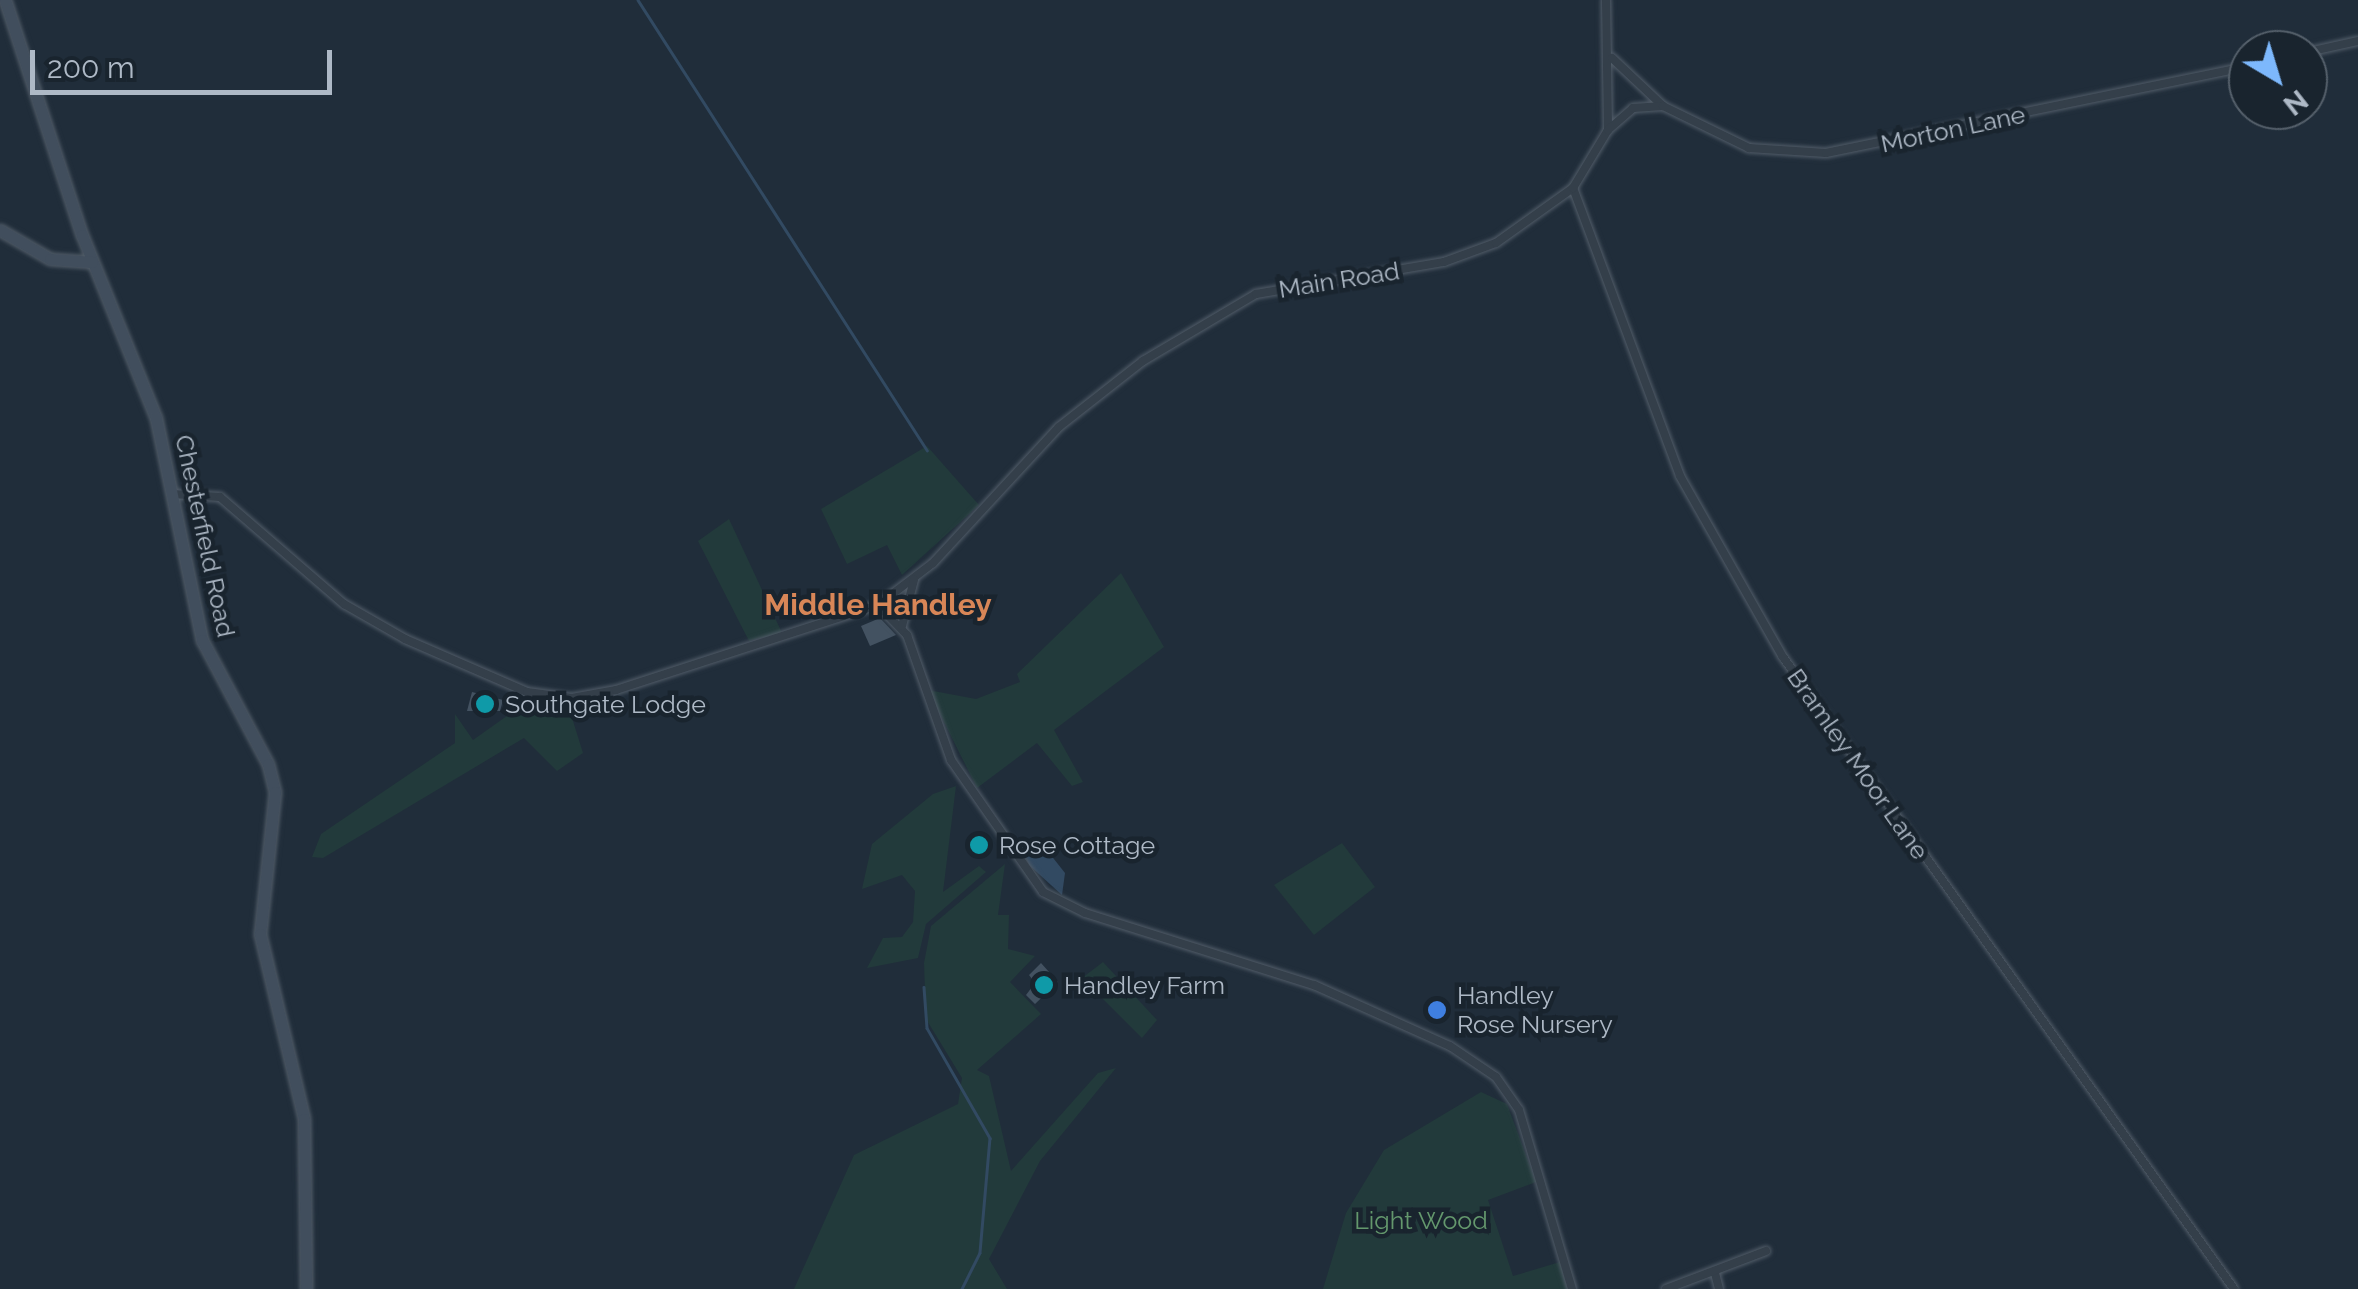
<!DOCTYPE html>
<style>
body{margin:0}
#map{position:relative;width:2358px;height:1289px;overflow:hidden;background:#202d3a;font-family:Raleway,sans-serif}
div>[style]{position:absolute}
.green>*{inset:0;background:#223a3b}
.water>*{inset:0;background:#324a62}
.stream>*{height:2.5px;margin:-1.25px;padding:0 1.25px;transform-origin:1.25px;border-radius:1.25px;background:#324a62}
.building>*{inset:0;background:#435261}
.roads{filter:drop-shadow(0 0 2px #515c68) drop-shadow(0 0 2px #515c68)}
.street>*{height:8px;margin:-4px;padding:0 4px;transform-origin:4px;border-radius:4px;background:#343f4a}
.secondary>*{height:11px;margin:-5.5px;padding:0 5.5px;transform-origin:5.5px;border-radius:5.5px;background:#414e5d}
.dots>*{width:28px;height:28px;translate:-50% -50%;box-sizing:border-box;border:5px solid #19242e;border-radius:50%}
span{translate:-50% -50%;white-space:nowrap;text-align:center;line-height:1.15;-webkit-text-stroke:9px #19242e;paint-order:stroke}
.street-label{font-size:25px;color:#aeb9c6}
.poi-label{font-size:25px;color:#aeb9c6}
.left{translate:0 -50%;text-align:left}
.park-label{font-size:25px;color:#64986d}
.quarter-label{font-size:30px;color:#d88657;font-weight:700}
.north{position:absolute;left:2228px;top:30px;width:100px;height:100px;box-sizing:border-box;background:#19242e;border:2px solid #55606b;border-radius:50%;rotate:142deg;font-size:28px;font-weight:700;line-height:40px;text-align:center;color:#aeb9c6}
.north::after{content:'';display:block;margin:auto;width:35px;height:45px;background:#7db8fc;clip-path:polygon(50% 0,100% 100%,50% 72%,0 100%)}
.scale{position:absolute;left:30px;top:50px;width:302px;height:45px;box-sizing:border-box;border:5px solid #aeb9c6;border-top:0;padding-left:12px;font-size:30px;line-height:35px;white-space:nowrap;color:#aeb9c6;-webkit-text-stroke:8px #19242e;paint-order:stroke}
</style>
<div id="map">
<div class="green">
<i style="clip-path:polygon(927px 446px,979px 505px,902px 575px,887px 545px,847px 564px,821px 509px)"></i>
<i style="clip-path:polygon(729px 519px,782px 633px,749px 641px,698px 541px)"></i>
<i style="clip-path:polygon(1121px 573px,1164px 647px,1054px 730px,1083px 782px,1072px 786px,1037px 743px,977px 788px,928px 690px,976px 699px,1020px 682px,1017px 674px)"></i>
<i style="clip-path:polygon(528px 701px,568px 705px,583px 753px,557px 771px,524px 738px,323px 858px,312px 857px,321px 834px,455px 743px,455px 714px,473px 740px)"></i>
<i style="clip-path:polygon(956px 786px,943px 892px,979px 866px,986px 872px,926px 924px,918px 958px,867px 968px,883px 938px,902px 937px,913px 922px,915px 891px,902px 875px,862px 889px,872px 844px,933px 794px)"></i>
<i style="clip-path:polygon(1342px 843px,1375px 887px,1314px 935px,1274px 885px)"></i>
<i style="clip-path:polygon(1005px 864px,998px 915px,1009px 915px,1008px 949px,1035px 956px,1010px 982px,1041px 1014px,977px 1070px,989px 1076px,1011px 1171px,1098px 1073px,1116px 1068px,1040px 1161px,989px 1259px,1007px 1289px,794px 1289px,854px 1155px,958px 1104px,962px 1078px,926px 1019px,924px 963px,931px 926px)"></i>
<i style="clip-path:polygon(1103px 962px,1157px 1020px,1142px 1038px,1082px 978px)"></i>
<i style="clip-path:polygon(1481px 1092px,1507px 1104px,1536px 1182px,1488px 1200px,1513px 1276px,1560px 1262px,1567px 1289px,1323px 1289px,1346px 1213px,1384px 1150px)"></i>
</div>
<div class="water">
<i style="clip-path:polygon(1016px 840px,1050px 854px,1065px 873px,1062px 895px,1030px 866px)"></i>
</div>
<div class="stream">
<i style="left:638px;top:0;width:535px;rotate:57.29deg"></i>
<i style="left:924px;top:987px;width:41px;rotate:85.8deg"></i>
<i style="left:927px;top:1028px;width:127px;rotate:60.2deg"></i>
<i style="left:990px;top:1138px;width:115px;rotate:95deg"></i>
<i style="left:980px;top:1253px;width:40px;rotate:116.6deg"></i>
</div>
<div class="building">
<i style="clip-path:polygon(880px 618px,896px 635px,870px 646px,861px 626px)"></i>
<i style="clip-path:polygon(472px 692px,503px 700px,500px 711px,467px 711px)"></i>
<i style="clip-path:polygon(1041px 963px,1058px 982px,1035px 1004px,1026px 995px,1035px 983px,1029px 975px)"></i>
</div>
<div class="roads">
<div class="street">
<i style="left:1606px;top:0;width:130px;rotate:89.1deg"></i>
<i style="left:2308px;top:52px;width:51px;rotate:-12.4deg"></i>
<i style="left:1612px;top:58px;width:70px;rotate:43.3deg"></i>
<i style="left:1573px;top:188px;width:307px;rotate:69.6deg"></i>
<i style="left:1680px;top:476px;width:208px;rotate:60.4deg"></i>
<i style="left:1783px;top:657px;width:776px;rotate:54.49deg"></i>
<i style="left:172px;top:494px;width:48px;rotate:3.6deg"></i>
<i style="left:220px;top:497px;width:164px;rotate:40.8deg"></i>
<i style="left:344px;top:604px;width:70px;rotate:29.8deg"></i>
<i style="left:405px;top:639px;width:133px;rotate:23.5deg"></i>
<i style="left:527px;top:692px;width:45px;rotate:7.6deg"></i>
<i style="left:572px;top:698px;width:45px;rotate:-10.3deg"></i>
<i style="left:616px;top:690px;width:275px;rotate:-18deg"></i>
<i style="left:878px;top:605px;width:69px;rotate:-37.4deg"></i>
<i style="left:933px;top:563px;width:185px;rotate:-47.2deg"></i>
<i style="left:1059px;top:427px;width:107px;rotate:-38.2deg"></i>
<i style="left:1143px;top:361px;width:131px;rotate:-30.7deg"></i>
<i style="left:1256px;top:294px;width:191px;rotate:-9.7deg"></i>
<i style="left:1444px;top:262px;width:55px;rotate:-20.1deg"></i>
<i style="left:1496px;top:243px;width:95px;rotate:-35.5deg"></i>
<i style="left:1573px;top:188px;width:68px;rotate:-58.9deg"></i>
<i style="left:1608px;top:130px;width:33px;rotate:-41deg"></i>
<i style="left:1633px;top:108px;width:30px;rotate:-4deg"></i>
<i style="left:1663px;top:106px;width:96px;rotate:26deg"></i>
<i style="left:1749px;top:148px;width:77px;rotate:3.7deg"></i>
<i style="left:1826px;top:153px;width:431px;rotate:-11.6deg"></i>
<i style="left:878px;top:605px;width:42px;rotate:46deg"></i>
<i style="left:907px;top:635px;width:133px;rotate:70.6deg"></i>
<i style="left:951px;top:760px;width:161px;rotate:55.1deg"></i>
<i style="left:1043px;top:892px;width:47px;rotate:26.6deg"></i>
<i style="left:1085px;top:913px;width:240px;rotate:17.5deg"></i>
<i style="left:1314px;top:985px;width:149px;rotate:24.2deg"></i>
<i style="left:1450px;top:1046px;width:55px;rotate:34deg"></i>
<i style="left:1496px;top:1077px;width:40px;rotate:55.1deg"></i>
<i style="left:1519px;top:1110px;width:187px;rotate:73.5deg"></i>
<i style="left:902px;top:626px;width:48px;rotate:-75.4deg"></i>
<i style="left:1715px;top:1273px;width:16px;rotate:76deg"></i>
<i style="left:1666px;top:1289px;width:107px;rotate:-20.8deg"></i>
</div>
<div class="secondary">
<i style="left:5px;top:0;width:247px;rotate:71.9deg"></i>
<i style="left:82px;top:235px;width:197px;rotate:68deg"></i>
<i style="left:156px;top:418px;width:227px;rotate:78.3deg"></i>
<i style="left:202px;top:640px;width:140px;rotate:62deg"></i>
<i style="left:268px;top:764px;width:29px;rotate:76deg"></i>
<i style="left:275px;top:792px;width:143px;rotate:96deg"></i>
<i style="left:260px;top:934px;width:190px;rotate:76.6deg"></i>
<i style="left:304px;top:1119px;width:170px;rotate:89.3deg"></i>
<i style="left:0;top:230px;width:58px;rotate:30.1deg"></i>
<i style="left:50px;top:259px;width:42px;rotate:4.1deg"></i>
</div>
</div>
<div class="dots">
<i style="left:485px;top:704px;background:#0f9aa8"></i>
<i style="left:979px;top:845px;background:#0f9aa8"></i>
<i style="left:1044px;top:985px;background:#0f9aa8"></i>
<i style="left:1437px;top:1010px;background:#3f7fe0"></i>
</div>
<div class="street-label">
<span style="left:1953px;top:129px;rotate:-12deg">Morton Lane</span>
<span style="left:1339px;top:280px;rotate:-9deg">Main Road</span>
<span style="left:205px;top:536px;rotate:78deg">Chesterfield Road</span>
<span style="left:1858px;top:764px;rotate:55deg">Bramley Moor Lane</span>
</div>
<div class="poi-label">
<span class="left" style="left:505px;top:704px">Southgate Lodge</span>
<span class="left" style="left:999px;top:845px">Rose Cottage</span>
<span class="left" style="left:1064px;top:985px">Handley Farm</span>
<span class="left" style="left:1457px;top:1010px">Handley<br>Rose Nursery</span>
</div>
<div class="park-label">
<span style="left:1421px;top:1220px">Light Wood</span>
</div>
<div class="quarter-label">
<span style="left:878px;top:605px">Middle Handley</span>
</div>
<div class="north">N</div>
<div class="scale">200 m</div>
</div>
